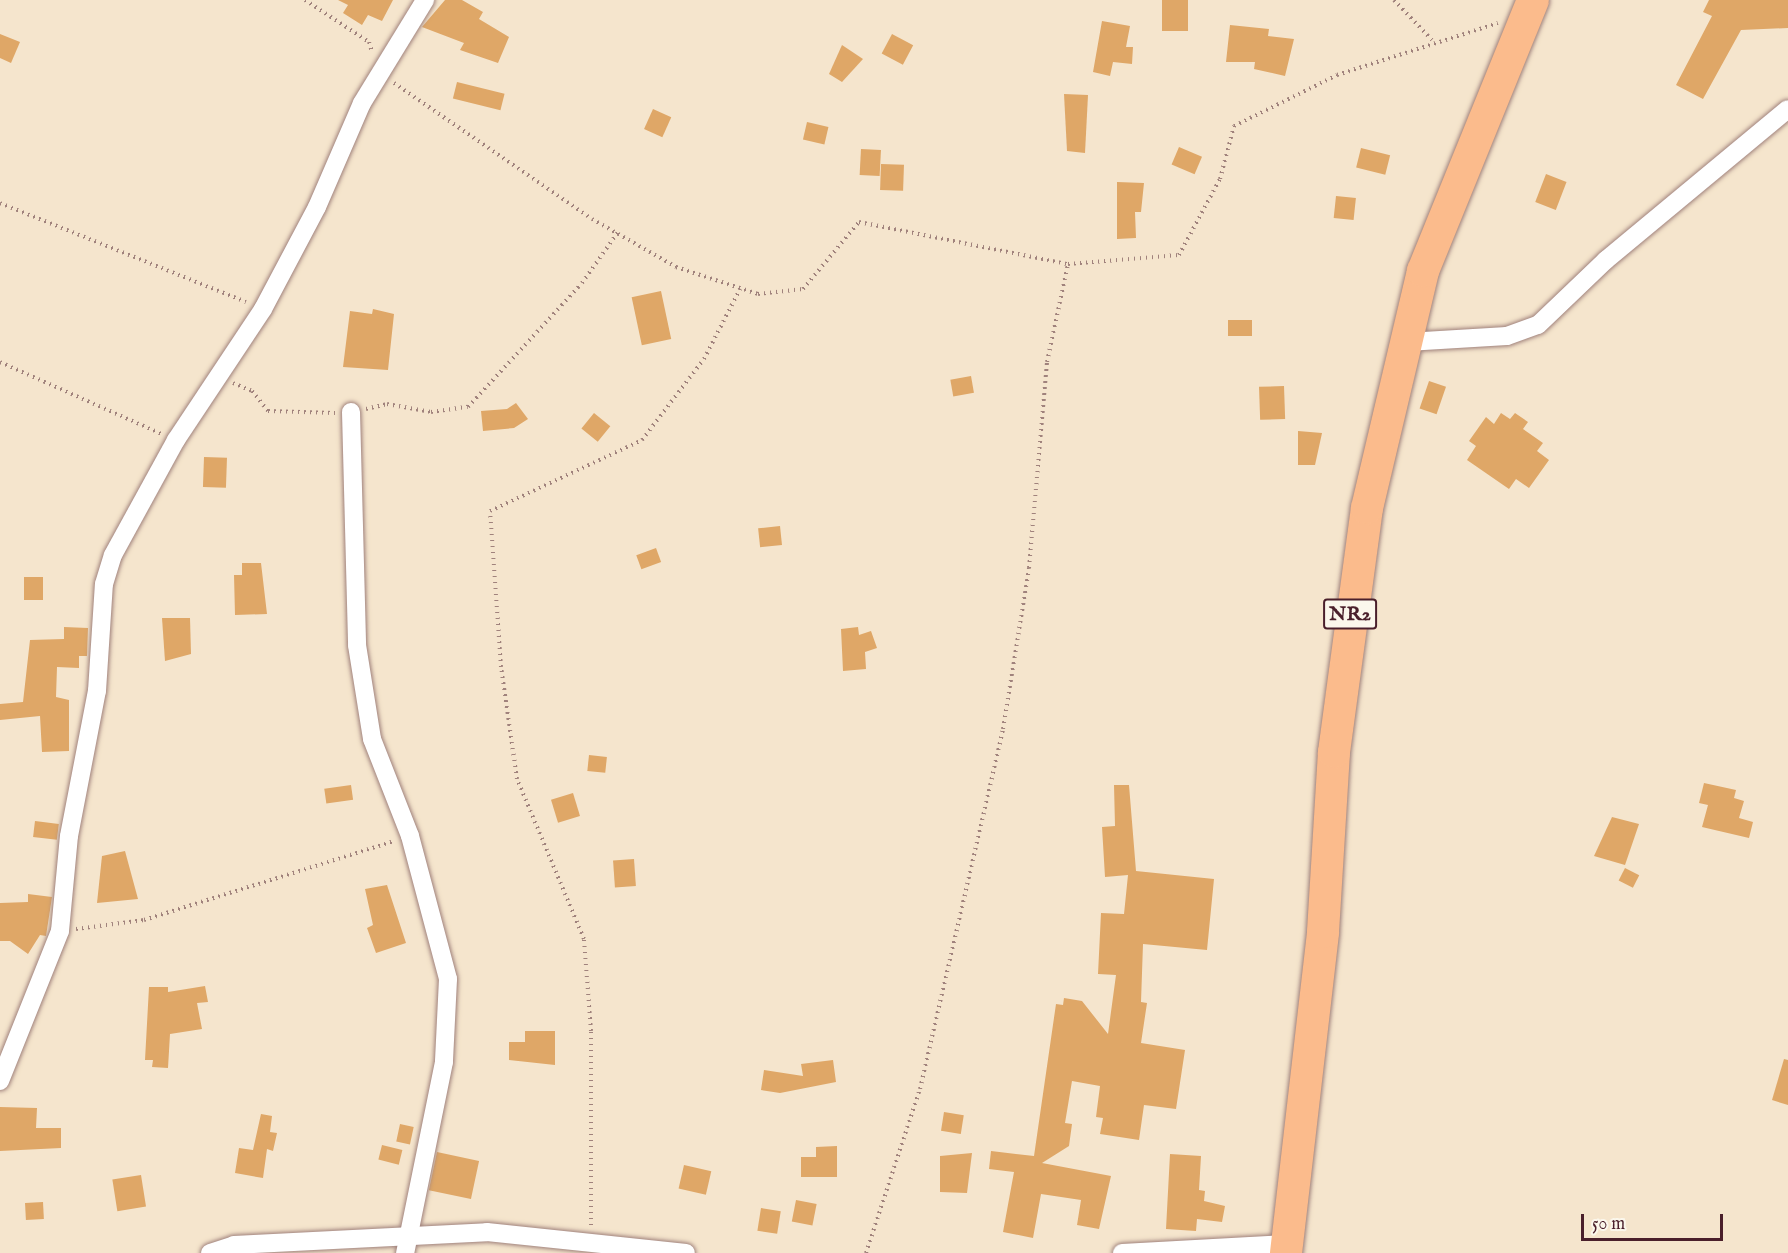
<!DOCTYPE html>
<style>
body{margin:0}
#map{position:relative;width:1788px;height:1253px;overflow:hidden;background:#f5e5cd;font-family:"IM FELL English",serif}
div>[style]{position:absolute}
.building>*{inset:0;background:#dfa767;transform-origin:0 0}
.path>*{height:4px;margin-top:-2px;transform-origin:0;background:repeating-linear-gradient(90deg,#a0827c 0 1.5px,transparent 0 6px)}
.roads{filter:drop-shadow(0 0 2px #a0827c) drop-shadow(0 0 2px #a0827c)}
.street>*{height:18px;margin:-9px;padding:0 9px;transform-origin:9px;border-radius:9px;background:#fff}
.highway>*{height:32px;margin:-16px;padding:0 16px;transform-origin:16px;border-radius:16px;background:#fbbb8c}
span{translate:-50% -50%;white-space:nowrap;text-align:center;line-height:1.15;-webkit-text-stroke:5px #fbf7ec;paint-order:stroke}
.shield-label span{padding:2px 4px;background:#fbf7ec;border:2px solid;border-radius:4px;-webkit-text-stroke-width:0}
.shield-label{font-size:20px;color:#4a1f2b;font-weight:700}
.scale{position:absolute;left:1581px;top:1214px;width:142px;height:27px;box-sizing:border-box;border:3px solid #4a1f2b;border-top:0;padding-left:8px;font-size:18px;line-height:21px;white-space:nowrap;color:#4a1f2b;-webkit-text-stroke:4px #fbf7ec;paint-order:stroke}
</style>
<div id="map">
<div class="building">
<i style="clip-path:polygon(338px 0,393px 0,382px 21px,368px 15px,362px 25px,343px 13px,348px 5px)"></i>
<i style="clip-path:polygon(445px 0,462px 0,483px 12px,479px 19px,509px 37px,498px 63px,460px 50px,464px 43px,422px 27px)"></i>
<i style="left:1162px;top:0;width:26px;height:31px"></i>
<i style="clip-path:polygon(1709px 0,1788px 0,1788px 28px,1741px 30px,1703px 99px,1676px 85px,1712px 16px,1703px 12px)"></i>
<i style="clip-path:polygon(1102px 21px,1130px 26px,1126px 47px,1133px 47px,1132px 64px,1113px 62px,1110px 76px,1093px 72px)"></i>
<i style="clip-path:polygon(1230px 25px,1269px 29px,1268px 36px,1294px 39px,1285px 76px,1254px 69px,1255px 62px,1226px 62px)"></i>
<i style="clip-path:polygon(0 34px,20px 42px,11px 63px,0 58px)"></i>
<i style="left:892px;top:34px;width:24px;height:22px;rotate:28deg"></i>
<i style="clip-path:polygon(842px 45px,863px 59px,842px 82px,829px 74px)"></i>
<i style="left:457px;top:82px;width:49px;height:17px;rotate:14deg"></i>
<i style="clip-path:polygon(1064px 94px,1088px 95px,1085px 153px,1067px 151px)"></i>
<i style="left:653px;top:109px;width:20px;height:22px;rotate:24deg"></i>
<i style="left:807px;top:122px;width:22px;height:18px;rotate:13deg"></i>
<i style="left:1179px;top:147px;width:25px;height:19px;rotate:23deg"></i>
<i style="left:1361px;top:148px;width:30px;height:20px;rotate:14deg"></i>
<i style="left:861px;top:149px;width:20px;height:26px;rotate:3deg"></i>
<i style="left:881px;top:164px;width:23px;height:26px;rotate:2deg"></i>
<i style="left:1546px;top:174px;width:22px;height:30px;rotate:21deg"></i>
<i style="clip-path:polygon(1117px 182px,1144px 183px,1141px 212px,1135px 212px,1136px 238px,1117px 239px)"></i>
<i style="left:1336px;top:196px;width:20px;height:22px;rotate:6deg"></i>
<i style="left:661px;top:291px;width:49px;height:30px;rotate:78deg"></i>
<i style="clip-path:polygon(373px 309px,394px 314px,388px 370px,343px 367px,350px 311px,372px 314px)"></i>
<i style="left:1228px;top:320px;width:24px;height:16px"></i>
<i style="left:971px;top:376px;width:17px;height:21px;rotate:80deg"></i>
<i style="left:1429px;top:381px;width:18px;height:29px;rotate:19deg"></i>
<i style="left:1284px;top:386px;width:33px;height:25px;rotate:88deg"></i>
<i style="clip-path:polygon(516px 403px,528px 419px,514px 428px,483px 431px,481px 411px,507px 409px)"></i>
<i style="left:594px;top:413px;width:21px;height:20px;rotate:39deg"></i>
<i style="clip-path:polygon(1501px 413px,1510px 419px,1515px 413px,1528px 422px,1523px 429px,1543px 443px,1537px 451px,1549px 460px,1529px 488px,1516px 479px,1509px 489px,1467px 460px,1476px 446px,1469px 441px,1486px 417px,1494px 424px)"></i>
<i style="clip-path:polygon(1298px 431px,1322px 433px,1315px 465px,1298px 465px)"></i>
<i style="left:204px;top:457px;width:23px;height:30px;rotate:2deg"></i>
<i style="left:780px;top:526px;width:19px;height:22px;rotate:84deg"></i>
<i style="left:656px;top:548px;width:15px;height:21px;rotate:70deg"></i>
<i style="clip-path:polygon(242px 563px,261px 563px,267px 614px,235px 615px,234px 575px,242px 575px)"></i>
<i style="left:24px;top:577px;width:19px;height:23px"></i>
<i style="clip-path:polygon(162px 618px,190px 618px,191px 654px,165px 661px)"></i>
<i style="clip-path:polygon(64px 627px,88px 628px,87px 656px,79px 656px,79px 668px,57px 667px,56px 697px,69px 700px,69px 751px,42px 752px,40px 716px,0 720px,0 704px,23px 702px,30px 640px,64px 639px)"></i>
<i style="clip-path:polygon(858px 627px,859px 635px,871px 631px,877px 648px,865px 652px,866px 669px,843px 671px,841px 629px)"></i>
<i style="left:589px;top:755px;width:18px;height:16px;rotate:6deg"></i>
<i style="clip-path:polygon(1704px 783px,1736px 790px,1734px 798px,1744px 801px,1739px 818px,1753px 822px,1749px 838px,1702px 827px,1708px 805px,1699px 803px)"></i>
<i style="left:351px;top:785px;width:15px;height:27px;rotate:82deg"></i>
<i style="clip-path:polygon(1114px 785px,1129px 785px,1136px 871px,1214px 879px,1207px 950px,1143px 944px,1141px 1002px,1147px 1003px,1141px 1043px,1185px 1050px,1176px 1109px,1144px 1105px,1139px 1140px,1100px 1134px,1103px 1118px,1096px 1117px,1100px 1086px,1072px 1081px,1065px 1123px,1072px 1124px,1069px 1146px,1042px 1163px,1111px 1176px,1099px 1229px,1077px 1225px,1081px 1200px,1041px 1194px,1033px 1238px,1003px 1232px,1014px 1172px,989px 1169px,991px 1151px,1034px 1156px,1056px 1004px,1063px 1005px,1064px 998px,1082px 1001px,1108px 1034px,1116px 975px,1098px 974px,1101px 913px,1124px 914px,1128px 875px,1105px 877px,1102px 827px,1115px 826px)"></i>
<i style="left:573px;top:793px;width:24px;height:23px;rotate:73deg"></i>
<i style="clip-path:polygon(1612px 817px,1639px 824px,1625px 865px,1594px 856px)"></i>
<i style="left:35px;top:821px;width:24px;height:16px;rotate:7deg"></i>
<i style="clip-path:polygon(125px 851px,138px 899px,97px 903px,102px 856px)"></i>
<i style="left:634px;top:859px;width:27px;height:21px;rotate:86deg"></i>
<i style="left:1625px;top:868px;width:16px;height:14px;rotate:27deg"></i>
<i style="clip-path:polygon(387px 885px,406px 943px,376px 953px,367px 928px,373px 925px,365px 889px)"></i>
<i style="clip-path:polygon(28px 894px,52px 897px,46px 936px,40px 935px,28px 954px,10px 941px,0 941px,0 903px,28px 902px)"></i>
<i style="clip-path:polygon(205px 986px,208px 1002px,197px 1003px,202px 1029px,170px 1034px,168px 1068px,152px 1067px,153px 1060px,145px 1060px,149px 987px,168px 987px,168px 992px)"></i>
<i style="clip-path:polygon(525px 1031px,555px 1031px,555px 1065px,509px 1060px,509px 1042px,525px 1042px)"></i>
<i style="clip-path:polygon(1784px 1059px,1788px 1060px,1788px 1105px,1772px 1100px)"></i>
<i style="clip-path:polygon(833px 1060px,836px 1082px,780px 1093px,761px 1090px,764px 1070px,803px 1076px,801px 1064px)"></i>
<i style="clip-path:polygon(0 1107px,37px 1108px,36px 1128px,61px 1128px,61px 1148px,0 1151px)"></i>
<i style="left:944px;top:1112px;width:20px;height:19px;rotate:9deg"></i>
<i style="clip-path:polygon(261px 1114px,272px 1116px,270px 1132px,277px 1133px,273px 1151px,267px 1149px,263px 1178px,235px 1173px,239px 1148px,253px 1150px)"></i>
<i style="left:400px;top:1124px;width:14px;height:18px;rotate:12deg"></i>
<i style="left:382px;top:1145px;width:21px;height:15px;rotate:14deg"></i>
<i style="clip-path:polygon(837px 1146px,837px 1177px,801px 1177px,801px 1157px,816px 1157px,816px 1147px)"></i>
<i style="left:437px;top:1152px;width:43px;height:39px;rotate:12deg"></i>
<i style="clip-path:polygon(972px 1153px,967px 1193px,940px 1192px,940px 1156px)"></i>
<i style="clip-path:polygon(1170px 1154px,1201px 1156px,1199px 1190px,1205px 1191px,1204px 1201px,1225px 1206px,1222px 1222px,1197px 1219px,1196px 1231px,1166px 1229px)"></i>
<i style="left:684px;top:1165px;width:28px;height:24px;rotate:13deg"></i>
<i style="left:141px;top:1175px;width:32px;height:29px;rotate:81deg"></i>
<i style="left:796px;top:1200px;width:21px;height:22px;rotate:11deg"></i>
<i style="left:43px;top:1202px;width:17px;height:18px;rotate:87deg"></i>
<i style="left:761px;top:1208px;width:20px;height:23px;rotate:9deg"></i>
</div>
<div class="path">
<i style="left:305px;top:0;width:77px;rotate:33.3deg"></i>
<i style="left:369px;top:42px;width:10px;rotate:73deg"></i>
<i style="left:1394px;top:0;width:55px;rotate:46.5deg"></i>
<i style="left:394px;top:83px;width:240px;rotate:34.5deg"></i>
<i style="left:592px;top:219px;width:97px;rotate:29.7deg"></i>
<i style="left:676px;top:267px;width:86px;rotate:18.2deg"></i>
<i style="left:758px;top:294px;width:45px;rotate:-6.3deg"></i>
<i style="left:803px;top:289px;width:87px;rotate:-50.1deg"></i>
<i style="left:859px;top:222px;width:213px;rotate:11.4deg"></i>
<i style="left:0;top:203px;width:265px;rotate:21.9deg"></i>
<i style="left:0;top:362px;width:177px;rotate:24deg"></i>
<i style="left:233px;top:383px;width:21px;rotate:23deg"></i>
<i style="left:252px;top:391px;width:26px;rotate:51deg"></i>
<i style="left:268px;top:411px;width:67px;rotate:1.7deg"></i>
<i style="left:366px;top:409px;width:22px;rotate:-13deg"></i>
<i style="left:387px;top:404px;width:45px;rotate:10.3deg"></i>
<i style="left:431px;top:412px;width:37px;rotate:-8deg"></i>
<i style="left:468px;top:407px;width:168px;rotate:-47.4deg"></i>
<i style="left:582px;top:283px;width:62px;rotate:-54.8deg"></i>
<i style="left:76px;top:929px;width:69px;rotate:-7.5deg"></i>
<i style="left:144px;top:920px;width:263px;rotate:-17.5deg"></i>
<i style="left:591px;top:1225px;width:194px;rotate:-90deg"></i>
<i style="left:591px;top:1031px;width:92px;rotate:-94.4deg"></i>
<i style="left:584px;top:939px;width:173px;rotate:-112.7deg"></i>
<i style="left:517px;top:779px;width:113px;rotate:-98.1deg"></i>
<i style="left:501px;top:667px;width:156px;rotate:-94deg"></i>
<i style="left:490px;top:511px;width:168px;rotate:-25deg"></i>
<i style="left:642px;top:440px;width:102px;rotate:-52.6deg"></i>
<i style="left:704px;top:359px;width:79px;rotate:-62.8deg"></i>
<i style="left:866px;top:1253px;width:173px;rotate:-71.8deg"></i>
<i style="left:920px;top:1089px;width:369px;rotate:-77deg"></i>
<i style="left:1003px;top:729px;width:163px;rotate:-80.8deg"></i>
<i style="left:1029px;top:568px;width:207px;rotate:-85deg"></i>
<i style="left:1047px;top:362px;width:100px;rotate:-77.9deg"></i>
<i style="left:1068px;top:264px;width:111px;rotate:-4.6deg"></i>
<i style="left:1179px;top:255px;width:86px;rotate:-61.7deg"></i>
<i style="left:1220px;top:179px;width:55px;rotate:-75.2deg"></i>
<i style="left:1234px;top:126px;width:115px;rotate:-26.3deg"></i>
<i style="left:1337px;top:75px;width:169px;rotate:-17.9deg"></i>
</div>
<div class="roads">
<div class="street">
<i style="left:1407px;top:342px;width:100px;rotate:-3.4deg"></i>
<i style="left:1507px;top:336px;width:33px;rotate:-20deg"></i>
<i style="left:1538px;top:325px;width:94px;rotate:-43.7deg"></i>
<i style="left:1606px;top:260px;width:236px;rotate:-39.7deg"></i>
<i style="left:351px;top:412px;width:233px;rotate:88.5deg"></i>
<i style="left:357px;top:645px;width:95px;rotate:80.9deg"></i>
<i style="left:372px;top:739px;width:104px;rotate:68.6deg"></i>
<i style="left:410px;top:836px;width:148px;rotate:75.1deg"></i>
<i style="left:448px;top:979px;width:83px;rotate:92.8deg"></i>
<i style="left:444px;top:1062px;width:195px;rotate:101.5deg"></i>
<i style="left:0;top:1081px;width:162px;rotate:-68.2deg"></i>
<i style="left:60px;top:931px;width:95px;rotate:-84.6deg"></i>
<i style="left:69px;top:836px;width:148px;rotate:-79.1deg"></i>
<i style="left:97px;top:691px;width:107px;rotate:-86.3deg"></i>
<i style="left:104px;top:584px;width:30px;rotate:-73deg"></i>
<i style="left:113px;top:555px;width:131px;rotate:-61.3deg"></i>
<i style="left:176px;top:440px;width:157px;rotate:-56.4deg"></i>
<i style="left:263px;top:309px;width:115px;rotate:-62.1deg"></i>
<i style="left:317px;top:207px;width:113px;rotate:-66.6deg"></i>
<i style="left:362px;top:103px;width:121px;rotate:-58.5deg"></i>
<i style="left:210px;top:1253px;width:25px;rotate:-18deg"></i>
<i style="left:234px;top:1245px;width:253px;rotate:-2.9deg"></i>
<i style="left:487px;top:1232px;width:200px;rotate:6deg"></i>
<i style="left:1122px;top:1253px;width:165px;rotate:-3.1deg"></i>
</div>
<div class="highway">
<i style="left:1286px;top:1253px;width:323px;rotate:-83.4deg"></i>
<i style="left:1323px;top:932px;width:180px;rotate:-86.5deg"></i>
<i style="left:1334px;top:752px;width:246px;rotate:-82.3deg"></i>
<i style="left:1367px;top:508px;width:244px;rotate:-76.7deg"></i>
<i style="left:1423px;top:271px;width:292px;rotate:-67.9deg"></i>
</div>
</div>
<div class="shield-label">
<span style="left:1350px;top:614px">NR2</span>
</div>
<div class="scale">50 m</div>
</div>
